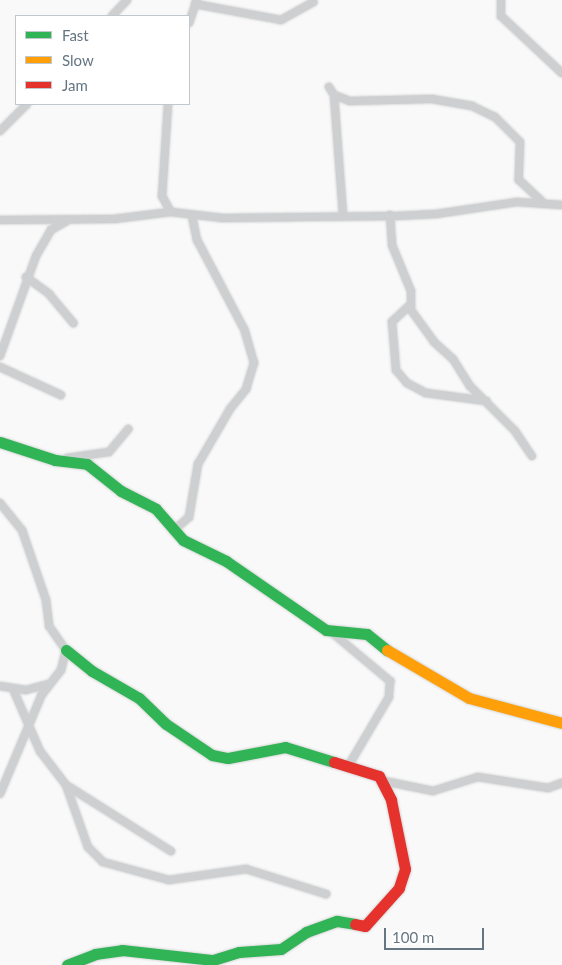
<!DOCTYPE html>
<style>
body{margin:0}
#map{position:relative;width:562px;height:965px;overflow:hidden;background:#f9f9f9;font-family:Lato,sans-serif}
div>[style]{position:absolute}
.roads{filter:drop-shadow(0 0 1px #d5d6d7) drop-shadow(0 0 1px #d5d6d7)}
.street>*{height:8px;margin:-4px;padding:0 4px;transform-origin:4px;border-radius:4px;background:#cecfd0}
.fast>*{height:11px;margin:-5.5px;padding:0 5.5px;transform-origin:5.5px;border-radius:5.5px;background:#30b455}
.slow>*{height:11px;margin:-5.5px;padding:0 5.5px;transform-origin:5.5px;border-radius:5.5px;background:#ff9f0a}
.jam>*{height:11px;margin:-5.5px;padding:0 5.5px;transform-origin:5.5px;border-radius:5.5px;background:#e5322d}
span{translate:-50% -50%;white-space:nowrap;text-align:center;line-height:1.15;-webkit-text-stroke:5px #fff;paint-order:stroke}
.legend{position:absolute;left:15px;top:15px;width:175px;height:90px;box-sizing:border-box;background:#fff;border:1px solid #c1c8cd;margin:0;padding:6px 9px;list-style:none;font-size:15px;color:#657683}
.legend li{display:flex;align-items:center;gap:10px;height:25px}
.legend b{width:25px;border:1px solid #c1c8cd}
.scale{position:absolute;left:384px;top:928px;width:100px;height:22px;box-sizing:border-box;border:2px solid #657683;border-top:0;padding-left:6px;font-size:15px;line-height:18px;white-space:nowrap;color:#657683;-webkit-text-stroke:4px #fff;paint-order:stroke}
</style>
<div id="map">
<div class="roads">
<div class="street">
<i style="left:501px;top:0;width:16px;rotate:90deg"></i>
<i style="left:501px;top:16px;width:83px;rotate:43.1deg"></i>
<i style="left:195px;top:4px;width:87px;rotate:10.5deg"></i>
<i style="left:281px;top:20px;width:37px;rotate:-29deg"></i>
<i style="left:112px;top:16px;width:22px;rotate:-47deg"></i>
<i style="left:189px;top:23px;width:24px;rotate:-71deg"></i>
<i style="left:329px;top:87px;width:9px;rotate:58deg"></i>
<i style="left:334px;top:95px;width:17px;rotate:21deg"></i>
<i style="left:350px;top:101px;width:82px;rotate:-1.4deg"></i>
<i style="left:432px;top:99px;width:41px;rotate:9.9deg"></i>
<i style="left:472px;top:106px;width:25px;rotate:26deg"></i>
<i style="left:495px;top:117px;width:35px;rotate:45deg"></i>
<i style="left:520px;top:142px;width:38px;rotate:92deg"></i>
<i style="left:519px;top:180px;width:35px;rotate:43deg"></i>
<i style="left:334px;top:95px;width:120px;rotate:85.7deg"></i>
<i style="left:168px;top:104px;width:92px;rotate:93.7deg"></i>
<i style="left:162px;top:196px;width:18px;rotate:61deg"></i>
<i style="left:0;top:131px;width:38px;rotate:-45deg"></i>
<i style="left:390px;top:215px;width:30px;rotate:86deg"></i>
<i style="left:392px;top:245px;width:50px;rotate:67.6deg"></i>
<i style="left:411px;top:291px;width:19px;rotate:90deg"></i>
<i style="left:411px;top:310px;width:39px;rotate:54deg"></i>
<i style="left:434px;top:342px;width:25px;rotate:42deg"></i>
<i style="left:453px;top:359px;width:32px;rotate:58deg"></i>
<i style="left:470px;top:386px;width:64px;rotate:45deg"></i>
<i style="left:515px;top:431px;width:30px;rotate:56deg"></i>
<i style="left:0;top:220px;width:114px;rotate:-0.5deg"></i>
<i style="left:114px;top:219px;width:57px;rotate:-7deg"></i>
<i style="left:171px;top:212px;width:52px;rotate:6.6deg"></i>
<i style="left:223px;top:218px;width:173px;rotate:-0.7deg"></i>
<i style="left:396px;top:216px;width:40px;rotate:-2.9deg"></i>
<i style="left:436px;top:214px;width:82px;rotate:-8.4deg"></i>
<i style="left:517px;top:202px;width:45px;rotate:3.8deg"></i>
<i style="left:26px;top:277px;width:29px;rotate:36deg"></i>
<i style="left:49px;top:294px;width:38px;rotate:50deg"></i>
<i style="left:411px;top:304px;width:26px;rotate:137deg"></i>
<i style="left:392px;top:322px;width:48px;rotate:85.2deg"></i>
<i style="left:396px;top:370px;width:17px;rotate:50deg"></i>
<i style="left:407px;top:383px;width:21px;rotate:28deg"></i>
<i style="left:426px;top:393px;width:61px;rotate:7.6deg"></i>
<i style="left:0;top:356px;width:106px;rotate:-70.2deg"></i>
<i style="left:36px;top:256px;width:30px;rotate:-60deg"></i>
<i style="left:51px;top:230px;width:20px;rotate:-30deg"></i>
<i style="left:0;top:367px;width:67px;rotate:24.7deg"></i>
<i style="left:67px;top:458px;width:42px;rotate:-8.1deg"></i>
<i style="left:109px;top:452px;width:30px;rotate:-50deg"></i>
<i style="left:0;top:503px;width:35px;rotate:51deg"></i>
<i style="left:22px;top:530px;width:74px;rotate:71.1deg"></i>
<i style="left:46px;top:600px;width:26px;rotate:83deg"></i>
<i style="left:49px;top:626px;width:29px;rotate:55deg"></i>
<i style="left:66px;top:650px;width:21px;rotate:104deg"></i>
<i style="left:61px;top:670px;width:31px;rotate:128deg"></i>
<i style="left:42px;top:694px;width:108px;rotate:112.8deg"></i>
<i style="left:173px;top:531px;width:21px;rotate:-41deg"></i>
<i style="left:189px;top:517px;width:54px;rotate:-80.4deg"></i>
<i style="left:198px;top:464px;width:64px;rotate:-59.8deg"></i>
<i style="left:230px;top:409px;width:26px;rotate:-51deg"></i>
<i style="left:246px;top:389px;width:27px;rotate:-73deg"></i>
<i style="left:254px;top:363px;width:35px;rotate:-106deg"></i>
<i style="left:244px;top:329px;width:101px;rotate:-117.8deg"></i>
<i style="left:197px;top:240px;width:25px;rotate:-102deg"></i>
<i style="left:329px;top:630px;width:80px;rotate:39.9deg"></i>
<i style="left:390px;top:681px;width:16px;rotate:94deg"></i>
<i style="left:389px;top:697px;width:79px;rotate:120.5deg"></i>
<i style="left:0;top:686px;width:26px;rotate:9deg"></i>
<i style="left:26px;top:690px;width:24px;rotate:-15deg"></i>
<i style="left:13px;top:689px;width:68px;rotate:66.5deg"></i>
<i style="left:40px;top:751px;width:43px;rotate:52.6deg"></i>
<i style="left:66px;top:785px;width:124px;rotate:32.2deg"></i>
<i style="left:384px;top:781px;width:50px;rotate:11.5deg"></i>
<i style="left:433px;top:791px;width:47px;rotate:-17.3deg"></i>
<i style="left:478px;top:777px;width:71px;rotate:8.9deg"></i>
<i style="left:548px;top:788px;width:15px;rotate:-20deg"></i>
<i style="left:66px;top:785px;width:66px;rotate:70.5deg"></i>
<i style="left:88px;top:847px;width:21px;rotate:45deg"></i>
<i style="left:103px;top:862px;width:68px;rotate:15.3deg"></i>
<i style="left:169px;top:880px;width:78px;rotate:-8.1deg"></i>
<i style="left:246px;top:869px;width:84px;rotate:17.4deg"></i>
</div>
<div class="fast">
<i style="left:0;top:442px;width:58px;rotate:18.1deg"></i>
<i style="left:55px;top:460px;width:32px;rotate:7deg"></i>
<i style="left:87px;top:464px;width:43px;rotate:38.5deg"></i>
<i style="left:121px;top:491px;width:39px;rotate:27deg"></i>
<i style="left:156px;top:509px;width:41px;rotate:48.9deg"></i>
<i style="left:183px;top:540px;width:48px;rotate:26deg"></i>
<i style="left:226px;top:561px;width:121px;rotate:34.6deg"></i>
<i style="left:326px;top:630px;width:41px;rotate:5.6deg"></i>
<i style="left:367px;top:634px;width:26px;rotate:39deg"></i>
<i style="left:66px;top:650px;width:33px;rotate:39deg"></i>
<i style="left:92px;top:671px;width:54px;rotate:29.9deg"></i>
<i style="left:139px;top:698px;width:37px;rotate:44deg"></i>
<i style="left:166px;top:724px;width:55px;rotate:34deg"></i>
<i style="left:212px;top:755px;width:16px;rotate:11deg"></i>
<i style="left:228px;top:758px;width:58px;rotate:-10.9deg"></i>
<i style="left:285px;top:747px;width:51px;rotate:17deg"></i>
<i style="left:67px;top:965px;width:30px;rotate:-21deg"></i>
<i style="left:95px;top:954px;width:27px;rotate:-8deg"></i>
<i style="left:122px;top:950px;width:92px;rotate:6.3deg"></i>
<i style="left:213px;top:960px;width:27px;rotate:-17deg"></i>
<i style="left:239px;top:952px;width:42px;rotate:-4.1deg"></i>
<i style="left:281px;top:949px;width:30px;rotate:-34deg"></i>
<i style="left:306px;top:932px;width:33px;rotate:-20deg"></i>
<i style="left:337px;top:921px;width:18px;rotate:9deg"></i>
</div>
<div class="slow">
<i style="left:387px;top:650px;width:95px;rotate:30.3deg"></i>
<i style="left:469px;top:698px;width:96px;rotate:15deg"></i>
</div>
<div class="jam">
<i style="left:334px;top:762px;width:47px;rotate:17.3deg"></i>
<i style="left:379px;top:776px;width:27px;rotate:63deg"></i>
<i style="left:391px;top:800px;width:70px;rotate:78.5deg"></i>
<i style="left:405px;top:869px;width:20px;rotate:108deg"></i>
<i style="left:399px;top:888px;width:51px;rotate:131.8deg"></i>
<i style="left:365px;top:926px;width:10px;rotate:-169deg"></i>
</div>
</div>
<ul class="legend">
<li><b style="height:6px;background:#30b455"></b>Fast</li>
<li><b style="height:6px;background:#ff9f0a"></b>Slow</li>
<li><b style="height:6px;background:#e5322d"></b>Jam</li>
</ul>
<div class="scale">100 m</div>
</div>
